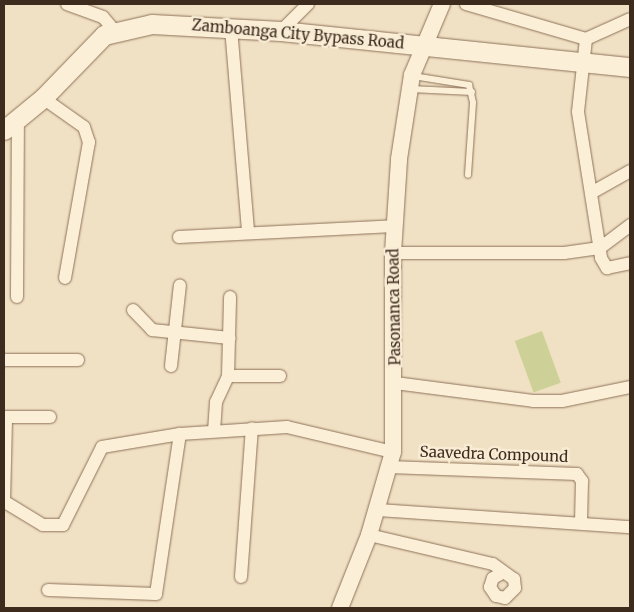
<!DOCTYPE html>
<style>
body{margin:0}
#map{position:relative;width:634px;height:612px;overflow:hidden;background:#f1e1c4;font-family:Merriweather,serif}
div>[style]{position:absolute}
.green>*{inset:0;background:#cdd197;transform-origin:0 0}
.roads{filter:drop-shadow(0 0 1px #8e7259) drop-shadow(0 0 1px #8e7259)}
.service>*{height:6px;margin:-3px;padding:0 3px;transform-origin:3px;border-radius:3px;background:#fbefd8}
.minor>*{height:12px;margin:-6px;padding:0 6px;transform-origin:6px;border-radius:6px;background:#fbefd8}
.tertiary>*{height:16px;margin:-8px;padding:0 8px;transform-origin:8px;border-radius:8px;background:#fbefd8}
.secondary>*{height:19px;margin:-9.5px;padding:0 9.5px;transform-origin:9.5px;border-radius:9.5px;background:#fbefd8}
span{translate:-50% -50%;white-space:nowrap;text-align:center;line-height:1.15;-webkit-text-stroke:5px #f8ecd4;paint-order:stroke}
.street-label{font-size:15px;color:#3d2b1e}
.frame{position:absolute;inset:0;border:5px solid #3d2b1e;pointer-events:none}
</style>
<div id="map">
<div class="green">
<i style="left:542px;top:331px;width:55px;height:29px;rotate:70deg"></i>
</div>
<div class="roads">
<div class="service">
<i style="left:413px;top:76px;width:57px;rotate:9.1deg"></i>
<i style="left:469px;top:85px;width:18px;rotate:77deg"></i>
<i style="left:473px;top:103px;width:72px;rotate:94deg"></i>
<i style="left:411px;top:89px;width:61px;rotate:2.8deg"></i>
</div>
<div class="minor">
<i style="left:67px;top:4px;width:38px;rotate:20deg"></i>
<i style="left:103px;top:17px;width:17px;rotate:50deg"></i>
<i style="left:466px;top:4px;width:125px;rotate:16.3deg"></i>
<i style="left:586px;top:39px;width:48px;rotate:-24.4deg"></i>
<i style="left:231px;top:28px;width:204px;rotate:85.2deg"></i>
<i style="left:281px;top:31px;width:38px;rotate:-45deg"></i>
<i style="left:586px;top:39px;width:73px;rotate:96.3deg"></i>
<i style="left:578px;top:112px;width:148px;rotate:81deg"></i>
<i style="left:601px;top:258px;width:12px;rotate:59deg"></i>
<i style="left:607px;top:268px;width:24px;rotate:-12deg"></i>
<i style="left:43px;top:98px;width:50px;rotate:35.3deg"></i>
<i style="left:84px;top:127px;width:16px;rotate:72deg"></i>
<i style="left:89px;top:142px;width:138px;rotate:100deg"></i>
<i style="left:591px;top:193px;width:45px;rotate:-29.4deg"></i>
<i style="left:179px;top:237px;width:215px;rotate:-2.9deg"></i>
<i style="left:393px;top:253px;width:171px"></i>
<i style="left:564px;top:253px;width:36px;rotate:-8deg"></i>
<i style="left:600px;top:248px;width:38px;rotate:-37deg"></i>
<i style="left:17px;top:297px;width:177px;rotate:-89.7deg"></i>
<i style="left:133px;top:310px;width:28px;rotate:46deg"></i>
<i style="left:152px;top:330px;width:78px;rotate:5.9deg"></i>
<i style="left:4px;top:360px;width:74px"></i>
<i style="left:171px;top:366px;width:81px;rotate:-83.7deg"></i>
<i style="left:228px;top:376px;width:52px"></i>
<i style="left:395px;top:383px;width:139px;rotate:7.4deg"></i>
<i style="left:533px;top:401px;width:29px"></i>
<i style="left:562px;top:401px;width:69px;rotate:-11.6deg"></i>
<i style="left:4px;top:417px;width:46px"></i>
<i style="left:214px;top:431px;width:29px;rotate:-86deg"></i>
<i style="left:216px;top:402px;width:29px;rotate:-65deg"></i>
<i style="left:228px;top:376px;width:79px;rotate:-88.5deg"></i>
<i style="left:389px;top:467px;width:188px;rotate:2.1deg"></i>
<i style="left:577px;top:474px;width:9px;rotate:54deg"></i>
<i style="left:582px;top:481px;width:41px;rotate:91.4deg"></i>
<i style="left:4px;top:502px;width:84px;rotate:-88.6deg"></i>
<i style="left:5px;top:502px;width:44px;rotate:31.2deg"></i>
<i style="left:43px;top:525px;width:20px"></i>
<i style="left:63px;top:525px;width:87px;rotate:-63.4deg"></i>
<i style="left:102px;top:447px;width:79px;rotate:-9.5deg"></i>
<i style="left:180px;top:434px;width:107px;rotate:-3.7deg"></i>
<i style="left:287px;top:427px;width:109px;rotate:13.3deg"></i>
<i style="left:378px;top:510px;width:253px;rotate:3.9deg"></i>
<i style="left:369px;top:535px;width:127px;rotate:13.2deg"></i>
<i style="left:493px;top:564px;width:26px;rotate:36deg"></i>
<i style="left:514px;top:579px;width:9px;rotate:84deg"></i>
<i style="left:515px;top:588px;width:14px;rotate:135deg"></i>
<i style="left:505px;top:598px;width:9px;rotate:-167deg"></i>
<i style="left:496px;top:596px;width:11px;rotate:-124deg"></i>
<i style="left:490px;top:587px;width:9px;rotate:-72deg"></i>
<i style="left:493px;top:578px;width:10px;rotate:-29deg"></i>
<i style="left:241px;top:577px;width:149px;rotate:-85.8deg"></i>
<i style="left:48px;top:590px;width:108px;rotate:2.1deg"></i>
<i style="left:156px;top:594px;width:162px;rotate:-81.5deg"></i>
</div>
<div class="tertiary">
<i style="left:340px;top:608px;width:79px;rotate:-68.3deg"></i>
<i style="left:369px;top:535px;width:86px;rotate:-73.9deg"></i>
<i style="left:393px;top:452px;width:199px;rotate:-90deg"></i>
<i style="left:393px;top:253px;width:94px;rotate:-86.3deg"></i>
<i style="left:399px;top:159px;width:85px;rotate:-81.2deg"></i>
<i style="left:412px;top:75px;width:77px;rotate:-67.1deg"></i>
</div>
<div class="secondary">
<i style="left:4px;top:130px;width:50px;rotate:-39.4deg"></i>
<i style="left:43px;top:98px;width:88px;rotate:-45.9deg"></i>
<i style="left:104px;top:35px;width:49px;rotate:-12.9deg"></i>
<i style="left:152px;top:24px;width:129px;rotate:3.1deg"></i>
<i style="left:281px;top:31px;width:351px;rotate:5.9deg"></i>
</div>
</div>
<div class="street-label">
<span style="left:298px;top:34px;rotate:5deg">Zamboanga City Bypass Road</span>
<span style="left:394px;top:307px;rotate:-91deg">Pasonanca Road</span>
<span style="left:494px;top:454px;rotate:2deg">Saavedra Compound</span>
</div>
<div class="frame"></div>
</div>
